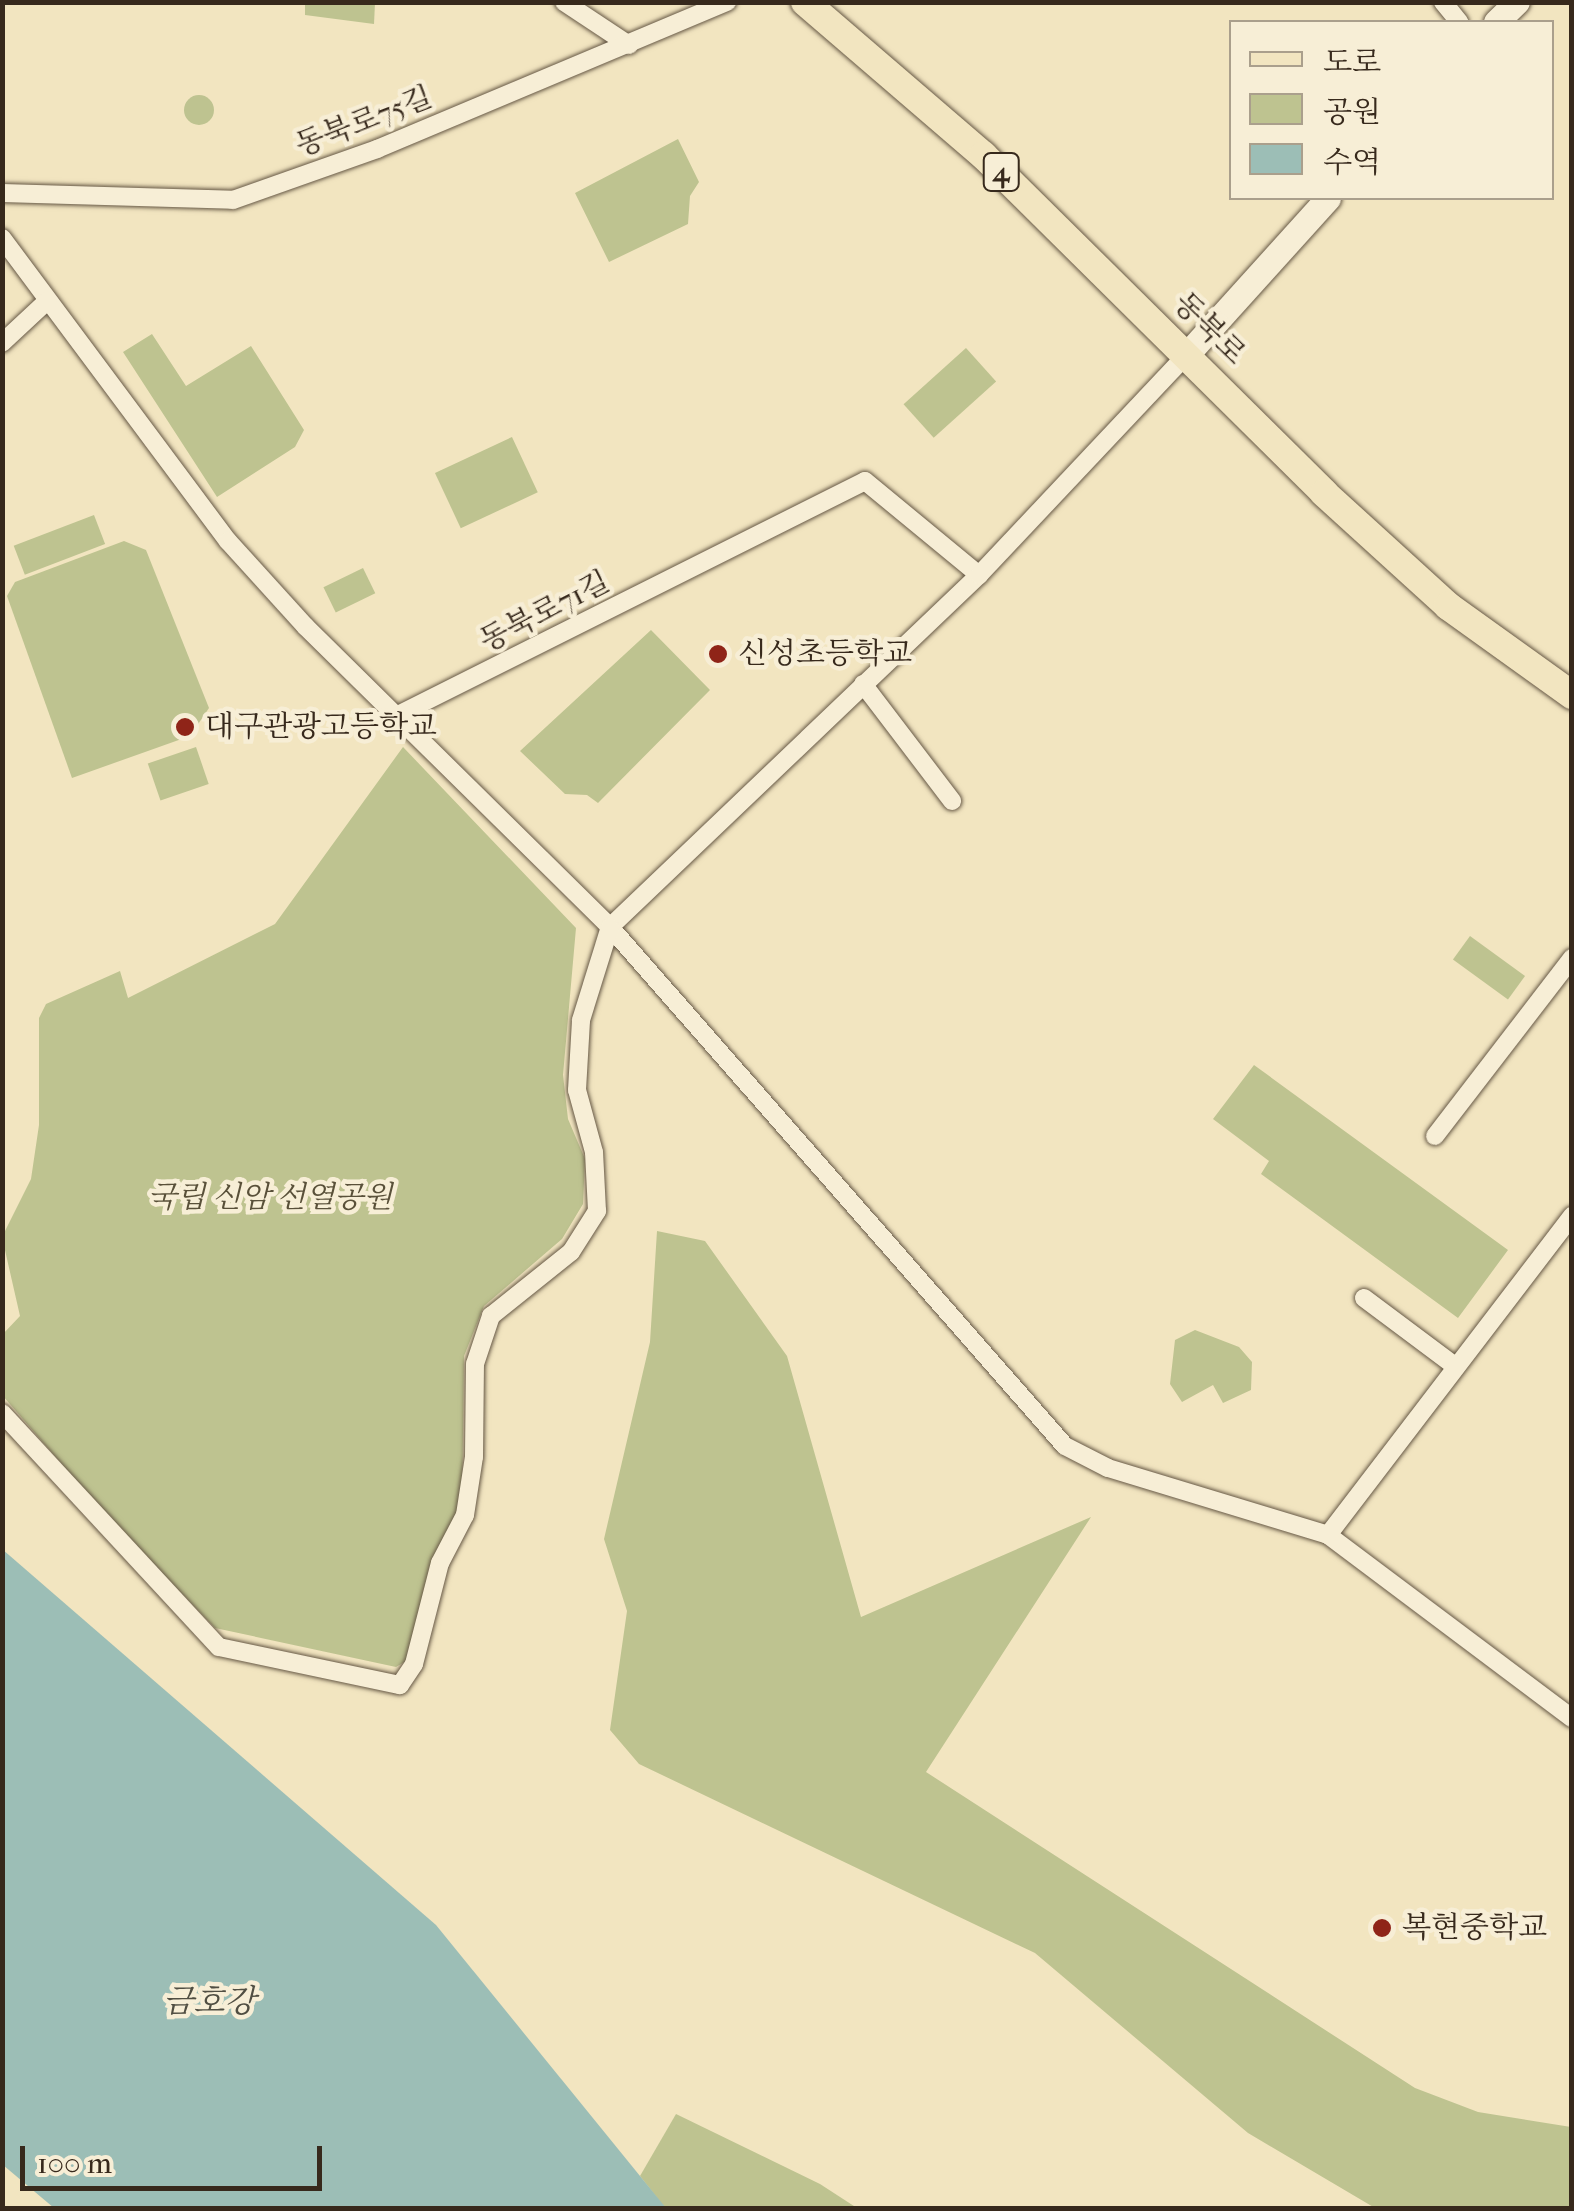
<!DOCTYPE html>
<meta charset="utf-8">
<style>
body{margin:0}
#map{position:relative;width:1574px;height:2211px;overflow:hidden;background:#f2e5c0;font-family:"IM FELL French Canon","Noto Serif KR",serif}
div>[style]{position:absolute}
.green>*{inset:0;background:#bec390;transform-origin:0 0}
.round{border-radius:50%}
.water>*{inset:0;background:#9cbeb6}
.roads{filter:drop-shadow(0 0 2px #665845) drop-shadow(0 0 2px #665845)}
.street>*{height:18px;margin:-9px;padding:0 9px;transform-origin:9px;border-radius:9px;background:#f7eed6}
.secondary>*{height:25px;margin:-12.5px;padding:0 12.5px;transform-origin:12.5px;border-radius:12.5px;background:#f7eed6}
.primary>*{height:28px;margin:-14px;padding:0 14px;transform-origin:14px;border-radius:14px;background:#f2e5c0}
.dots>*{width:28px;height:28px;translate:-50% -50%;box-sizing:border-box;border:5px solid #f7eed6;border-radius:50%}
span{translate:-50% -50%;white-space:nowrap;text-align:center;line-height:1.15;-webkit-text-stroke:9px #f7eed6;paint-order:stroke}
.shield-label span{padding:2px 8px;background:#f7eed6;border:2px solid;border-radius:8px;-webkit-text-stroke-width:0}
.shield-label{font-size:28px;color:#37291c;font-weight:700}
.street-label{font-size:30px;color:#37291c}
.poi-label{font-size:30px;color:#37291c}
.left{translate:0 -50%;text-align:left}
.park-label{font-size:30px;color:#595039;font-style:italic}
.water-label{font-size:32px;color:#504e42;font-style:italic}
.frame{position:absolute;inset:0;border:5px solid #37291c;pointer-events:none}
.legend{position:absolute;left:1229px;top:20px;width:325px;height:180px;box-sizing:border-box;background:#f7eed6;border:2px solid #aa9f8c;margin:0;padding:12px 18px;list-style:none;font-size:30px;color:#37291c}
.legend li{display:flex;align-items:center;gap:20px;height:50px}
.legend b{width:50px;border:2px solid #aa9f8c}
.scale{position:absolute;left:20px;top:2146px;width:302px;height:45px;box-sizing:border-box;border:5px solid #37291c;border-top:0;padding-left:12px;font-size:30px;line-height:35px;white-space:nowrap;color:#37291c;-webkit-text-stroke:8px #f7eed6;paint-order:stroke}
</style>
<div id="map">
<div class="green">
<i style="clip-path:polygon(305px 3px,375px 3px,374px 24px,305px 15px)"></i>
<i class="round" style="left:184px;top:95px;width:30px;height:30px"></i>
<i style="clip-path:polygon(678px 139px,699px 182px,690px 196px,688px 224px,609px 262px,575px 193px)"></i>
<i style="clip-path:polygon(152px 334px,186px 386px,251px 346px,304px 430px,295px 447px,217px 497px,123px 352px)"></i>
<i style="left:966px;top:348px;width:45px;height:84px;rotate:48deg"></i>
<i style="left:512px;top:437px;width:61px;height:85px;rotate:65deg"></i>
<i style="left:94px;top:515px;width:31px;height:86px;rotate:69deg"></i>
<i style="clip-path:polygon(124px 541px,146px 550px,209px 708px,190px 736px,72px 778px,7px 596px,15px 582px)"></i>
<i style="left:363px;top:568px;width:28px;height:44px;rotate:64deg"></i>
<i style="clip-path:polygon(651px 630px,710px 690px,598px 803px,587px 795px,565px 794px,520px 751px)"></i>
<i style="left:196px;top:747px;width:39px;height:51px;rotate:71deg"></i>
<i style="clip-path:polygon(403px 747px,576px 928px,563px 1075px,568px 1119px,585px 1159px,583px 1204px,562px 1239px,484px 1306px,464px 1356px,462px 1508px,411px 1658px,396px 1667px,215px 1628px,104px 1513px,3px 1396px,3px 1334px,20px 1316px,2px 1237px,31px 1179px,39px 1125px,39px 1018px,46px 1004px,120px 971px,128px 998px,275px 924px)"></i>
<i style="left:1470px;top:936px;width:68px;height:29px;rotate:36deg"></i>
<i style="clip-path:polygon(1254px 1065px,1508px 1250px,1458px 1318px,1261px 1174px,1269px 1161px,1213px 1119px)"></i>
<i style="clip-path:polygon(657px 1231px,705px 1241px,787px 1356px,861px 1617px,1091px 1517px,926px 1772px,1415px 2088px,1478px 2112px,1571px 2127px,1571px 2208px,1375px 2208px,1248px 2133px,1035px 1953px,639px 1764px,610px 1730px,627px 1611px,604px 1539px,650px 1342px)"></i>
<i style="clip-path:polygon(1195px 1330px,1239px 1347px,1252px 1362px,1251px 1390px,1223px 1403px,1213px 1385px,1182px 1402px,1170px 1384px,1175px 1340px)"></i>
<i style="clip-path:polygon(676px 2114px,820px 2184px,857px 2208px,665px 2208px,640px 2176px)"></i>
</div>
<div class="water">
<i style="clip-path:polygon(2px 1549px,436px 1925px,666px 2208px,54px 2208px,3px 2165px)"></i>
</div>
<div class="roads">
<div class="street">
<i style="left:564px;top:2px;width:78px;rotate:33.5deg"></i>
<i style="left:1443px;top:2px;width:26px;rotate:51deg"></i>
<i style="left:2px;top:193px;width:231px;rotate:1.7deg"></i>
<i style="left:233px;top:200px;width:153px;rotate:-19.5deg"></i>
<i style="left:377px;top:149px;width:380px;rotate:-22.8deg"></i>
<i style="left:2px;top:238px;width:378px;rotate:53.3deg"></i>
<i style="left:228px;top:541px;width:115px;rotate:47.8deg"></i>
<i style="left:305px;top:626px;width:429px;rotate:44.6deg"></i>
<i style="left:610px;top:927px;width:510px;rotate:-43.65deg"></i>
<i style="left:2px;top:343px;width:62px;rotate:-43deg"></i>
<i style="left:863px;top:684px;width:147px;rotate:52.7deg"></i>
<i style="left:400px;top:714px;width:520px;rotate:-26.61deg"></i>
<i style="left:865px;top:481px;width:148px;rotate:39.5deg"></i>
<i style="left:979px;top:575px;width:305px;rotate:-46.7deg"></i>
<i style="left:610px;top:927px;width:690px;rotate:48.76deg"></i>
<i style="left:1065px;top:1446px;width:48px;rotate:27.1deg"></i>
<i style="left:1108px;top:1468px;width:230px;rotate:16.9deg"></i>
<i style="left:1328px;top:1535px;width:305px;rotate:36.9deg"></i>
<i style="left:1435px;top:1136px;width:225px;rotate:-52.4deg"></i>
<i style="left:1364px;top:1298px;width:114px;rotate:36.8deg"></i>
<i style="left:2px;top:1413px;width:319px;rotate:47.2deg"></i>
<i style="left:219px;top:1647px;width:185px;rotate:11.9deg"></i>
<i style="left:400px;top:1685px;width:25px;rotate:-56deg"></i>
<i style="left:414px;top:1664px;width:104px;rotate:-75.6deg"></i>
<i style="left:440px;top:1563px;width:54px;rotate:-62.5deg"></i>
<i style="left:465px;top:1515px;width:59px;rotate:-81.2deg"></i>
<i style="left:474px;top:1457px;width:93px;rotate:-89.4deg"></i>
<i style="left:475px;top:1364px;width:51px;rotate:-71.6deg"></i>
<i style="left:491px;top:1316px;width:102px;rotate:-38.7deg"></i>
<i style="left:571px;top:1252px;width:49px;rotate:-57.6deg"></i>
<i style="left:597px;top:1211px;width:59px;rotate:-92.9deg"></i>
<i style="left:594px;top:1152px;width:64px;rotate:-105.3deg"></i>
<i style="left:577px;top:1090px;width:70px;rotate:-86.7deg"></i>
<i style="left:581px;top:1020px;width:97px;rotate:-72.7deg"></i>
<i style="left:1328px;top:1535px;width:402px;rotate:-52.6deg"></i>
</div>
<div class="secondary">
<i style="left:1496px;top:22px;width:29px;rotate:-44deg"></i>
<i style="left:1188px;top:353px;width:209px;rotate:-47.9deg"></i>
</div>
<div class="primary">
<i style="left:805px;top:2px;width:235px;rotate:40.7deg"></i>
<i style="left:983px;top:155px;width:480px;rotate:44.7deg"></i>
<i style="left:1324px;top:493px;width:168px;rotate:42.3deg"></i>
<i style="left:1448px;top:606px;width:153px;rotate:35.7deg"></i>
</div>
</div>
<div class="dots">
<i style="left:718px;top:654px;background:#8f2418"></i>
<i style="left:185px;top:727px;background:#8f2418"></i>
<i style="left:1382px;top:1928px;background:#8f2418"></i>
</div>
<div class="shield-label">
<span style="left:1001px;top:172px">4</span>
</div>
<div class="street-label">
<span style="left:364px;top:122px;rotate:-21deg">동북로75길</span>
<span style="left:1209px;top:329px;rotate:45deg">동북로</span>
<span style="left:545px;top:612px;rotate:-27deg">동북로71길</span>
</div>
<div class="poi-label">
<span class="left" style="left:738px;top:654px">신성초등학교</span>
<span class="left" style="left:205px;top:727px">대구관광고등학교</span>
<span class="left" style="left:1402px;top:1928px">복현중학교</span>
</div>
<div class="park-label">
<span style="left:270px;top:1198px">국립 신암 선열공원</span>
</div>
<div class="water-label">
<span style="left:209px;top:2002px">금호강</span>
</div>
<div class="frame"></div>
<ul class="legend">
<li><b style="height:12px;background:#f2e5c0"></b>도로</li>
<li><b style="height:28px;background:#bec390"></b>공원</li>
<li><b style="height:28px;background:#9cbeb6"></b>수역</li>
</ul>
<div class="scale">100 m</div>
</div>
